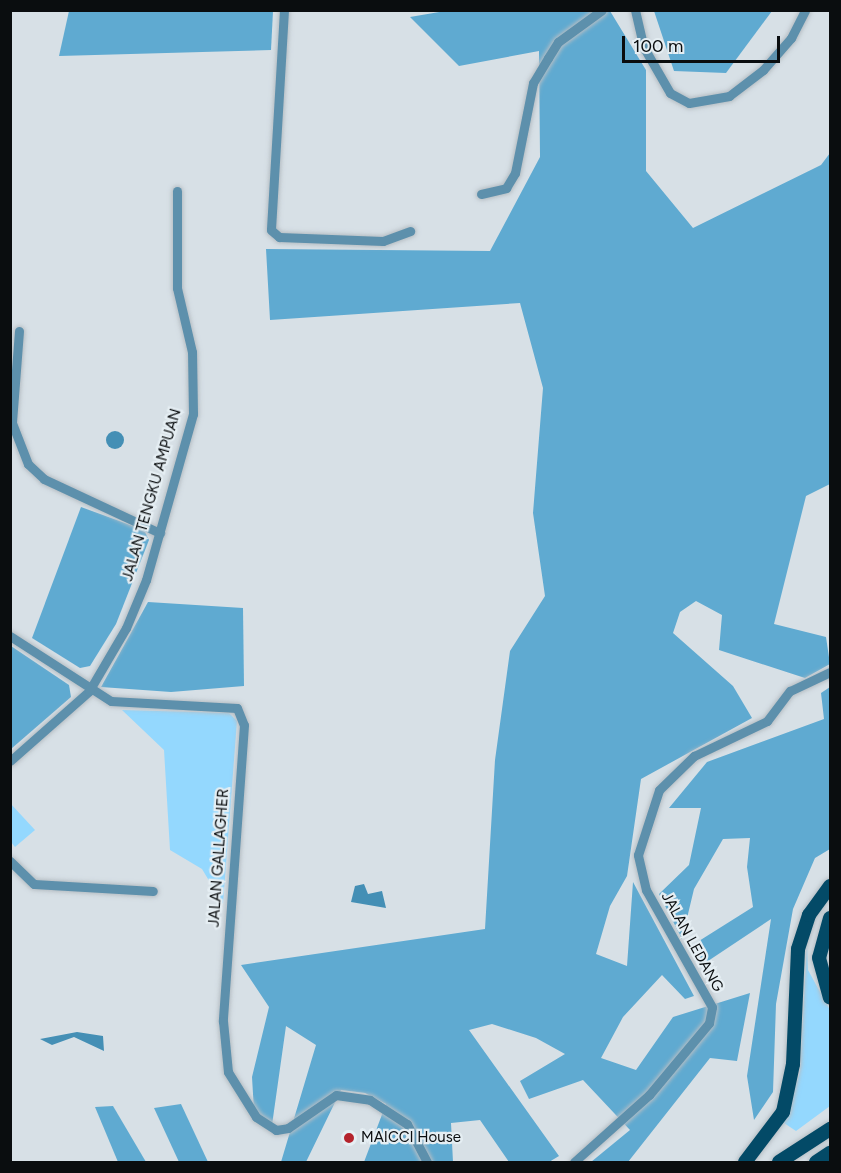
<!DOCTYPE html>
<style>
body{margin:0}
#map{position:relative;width:841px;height:1173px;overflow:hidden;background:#d7e0e6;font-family:Figtree,sans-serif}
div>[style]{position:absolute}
.green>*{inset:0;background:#94d8fe}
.forest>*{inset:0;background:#5faad1}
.water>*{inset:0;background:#448fb5}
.round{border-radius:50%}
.roads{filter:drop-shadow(0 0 2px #b6bec4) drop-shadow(0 0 2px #b6bec4)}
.minor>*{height:9px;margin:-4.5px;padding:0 4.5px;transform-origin:4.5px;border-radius:4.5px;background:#5d90ac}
.primary>*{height:14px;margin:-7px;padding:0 7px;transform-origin:7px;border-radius:7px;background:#034a67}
.dots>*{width:16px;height:16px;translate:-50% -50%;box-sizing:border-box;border:3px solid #e5eef3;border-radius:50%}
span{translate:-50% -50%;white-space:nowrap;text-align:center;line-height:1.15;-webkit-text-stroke:4.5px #e5eef3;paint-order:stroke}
.street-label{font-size:15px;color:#0a0d0f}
.poi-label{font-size:15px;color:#0a0d0f}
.left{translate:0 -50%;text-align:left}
.frame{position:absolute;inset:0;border:12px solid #0a0d0f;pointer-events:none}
.scale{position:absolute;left:622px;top:36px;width:158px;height:27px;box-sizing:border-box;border:3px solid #0a0d0f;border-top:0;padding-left:8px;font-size:18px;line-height:21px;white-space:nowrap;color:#0a0d0f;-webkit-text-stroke:4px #e5eef3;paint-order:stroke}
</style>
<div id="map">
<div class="green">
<i style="clip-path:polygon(122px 710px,229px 713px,237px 721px,223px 904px,202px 869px,170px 850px,164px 750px)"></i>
<i style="clip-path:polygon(10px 803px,35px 830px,15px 847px,11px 842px)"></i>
<i style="clip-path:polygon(807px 944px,808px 970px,830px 1010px,830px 1106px,796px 1131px,784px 1123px,800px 1072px)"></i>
</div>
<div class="forest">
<i style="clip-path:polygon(451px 10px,610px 11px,646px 70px,646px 171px,693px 228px,821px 165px,830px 153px,830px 484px,806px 496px,774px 624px,826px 637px,830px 664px,805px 678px,719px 650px,722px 615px,696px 601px,680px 612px,673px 633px,733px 686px,752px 718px,641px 779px,627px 876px,610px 906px,596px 954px,627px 966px,633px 882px,694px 996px,685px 999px,662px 975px,623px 1017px,601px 1058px,636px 1070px,673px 1017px,750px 993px,737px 1061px,710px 1058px,628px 1162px,591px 1162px,630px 1130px,583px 1080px,529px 1099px,520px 1081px,565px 1054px,536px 1038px,492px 1024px,469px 1030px,559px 1156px,549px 1162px,509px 1162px,480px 1120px,451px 1123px,453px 1162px,364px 1162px,386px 1104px,365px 1093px,341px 1090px,306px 1162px,281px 1162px,316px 1045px,286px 1026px,272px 1125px,254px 1111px,252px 1077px,269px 1007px,241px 965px,485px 929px,495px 760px,510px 651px,545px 596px,533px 513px,543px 388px,520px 303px,270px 320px,266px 249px,490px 251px,540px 157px,539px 51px,459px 66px,410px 17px)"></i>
<i style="clip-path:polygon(69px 11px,273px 11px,271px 50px,59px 56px)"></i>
<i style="clip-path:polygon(654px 11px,772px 11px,726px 73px,674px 71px)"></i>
<i style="clip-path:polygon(81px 507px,144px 530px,149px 540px,116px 624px,90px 666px,80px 668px,32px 638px)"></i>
<i style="clip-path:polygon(148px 602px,243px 608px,244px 686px,171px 692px,101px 687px)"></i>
<i style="clip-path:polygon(11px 646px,69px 685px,71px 697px,11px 749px)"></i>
<i style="clip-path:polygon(830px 687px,830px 849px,815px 858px,793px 909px,776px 1004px,773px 1092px,754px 1120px,747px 1076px,771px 919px,705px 963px,691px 946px,753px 907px,747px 867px,750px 838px,723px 839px,694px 889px,682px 939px,659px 894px,689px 865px,701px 808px,669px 808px,707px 762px,824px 719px,821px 693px)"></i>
<i style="clip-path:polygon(181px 1104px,208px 1162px,179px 1162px,154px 1108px)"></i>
<i style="clip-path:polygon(113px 1106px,146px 1162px,118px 1162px,95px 1107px)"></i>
</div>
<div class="water">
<i class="round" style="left:106px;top:431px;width:18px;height:18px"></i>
<i style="clip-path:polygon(364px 884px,368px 894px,382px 891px,386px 908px,351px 902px,355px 886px)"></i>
<i style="clip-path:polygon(77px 1032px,103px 1036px,104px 1051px,74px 1037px,52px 1045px,40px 1039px)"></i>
</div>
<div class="roads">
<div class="minor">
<i style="left:284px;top:10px;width:220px;rotate:93.4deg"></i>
<i style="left:271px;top:230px;width:11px;rotate:41deg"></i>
<i style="left:279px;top:237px;width:104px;rotate:2.2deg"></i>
<i style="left:383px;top:241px;width:29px;rotate:-20deg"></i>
<i style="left:635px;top:10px;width:37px;rotate:77deg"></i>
<i style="left:643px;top:46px;width:54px;rotate:60.1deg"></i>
<i style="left:670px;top:93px;width:21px;rotate:28deg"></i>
<i style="left:689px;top:103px;width:41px;rotate:-9.9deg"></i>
<i style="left:729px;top:96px;width:43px;rotate:-37.4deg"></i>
<i style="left:763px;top:70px;width:43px;rotate:-48.8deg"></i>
<i style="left:791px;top:38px;width:31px;rotate:-63deg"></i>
<i style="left:481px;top:194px;width:26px;rotate:-13deg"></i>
<i style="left:506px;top:188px;width:17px;rotate:-59deg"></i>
<i style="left:515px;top:173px;width:92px;rotate:-78.7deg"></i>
<i style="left:533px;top:83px;width:29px;rotate:-59deg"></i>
<i style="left:548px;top:58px;width:19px;rotate:-58deg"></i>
<i style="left:558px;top:42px;width:54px;rotate:-36deg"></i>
<i style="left:19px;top:331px;width:92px;rotate:94.4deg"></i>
<i style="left:12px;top:423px;width:44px;rotate:68.7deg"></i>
<i style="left:28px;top:464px;width:22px;rotate:43deg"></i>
<i style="left:44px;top:479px;width:128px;rotate:25deg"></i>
<i style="left:10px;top:636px;width:120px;rotate:32.8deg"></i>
<i style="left:111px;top:701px;width:126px;rotate:3.2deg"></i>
<i style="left:237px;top:708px;width:18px;rotate:68deg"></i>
<i style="left:244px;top:725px;width:297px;rotate:94.1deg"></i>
<i style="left:223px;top:1021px;width:51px;rotate:84.4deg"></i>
<i style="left:228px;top:1072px;width:53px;rotate:58.1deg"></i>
<i style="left:256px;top:1117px;width:24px;rotate:33deg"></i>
<i style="left:276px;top:1130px;width:12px;rotate:-9deg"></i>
<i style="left:288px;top:1128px;width:58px;rotate:-34.5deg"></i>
<i style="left:336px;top:1095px;width:34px;rotate:8deg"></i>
<i style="left:370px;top:1100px;width:44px;rotate:33deg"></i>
<i style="left:407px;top:1124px;width:43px;rotate:62.2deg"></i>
<i style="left:10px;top:761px;width:106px;rotate:-41.5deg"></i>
<i style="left:89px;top:691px;width:73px;rotate:-59.6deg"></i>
<i style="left:126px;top:628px;width:52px;rotate:-67.4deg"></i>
<i style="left:146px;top:580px;width:173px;rotate:-74.2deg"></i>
<i style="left:193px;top:414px;width:62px;rotate:-90.9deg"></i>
<i style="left:192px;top:352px;width:66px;rotate:-103.2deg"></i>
<i style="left:177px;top:288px;width:97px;rotate:-90deg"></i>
<i style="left:10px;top:861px;width:33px;rotate:44deg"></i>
<i style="left:34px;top:884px;width:119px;rotate:3.4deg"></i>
<i style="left:574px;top:1162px;width:101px;rotate:-41.8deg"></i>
<i style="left:649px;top:1095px;width:94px;rotate:-50.2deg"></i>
<i style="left:709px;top:1023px;width:16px;rotate:-79deg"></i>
<i style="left:712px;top:1007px;width:134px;rotate:-119.4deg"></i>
<i style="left:646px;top:890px;width:36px;rotate:-103deg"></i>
<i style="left:638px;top:855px;width:68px;rotate:-72.1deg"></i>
<i style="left:659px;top:790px;width:49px;rotate:-44.2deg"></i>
<i style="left:694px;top:756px;width:81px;rotate:-25.6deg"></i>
<i style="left:767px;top:721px;width:38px;rotate:-53deg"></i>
<i style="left:790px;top:691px;width:44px;rotate:-25.4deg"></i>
</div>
<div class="primary">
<i style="left:830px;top:918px;width:41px;rotate:105.4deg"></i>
<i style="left:819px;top:958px;width:41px;rotate:74.6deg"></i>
<i style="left:745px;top:1162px;width:63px;rotate:-52.8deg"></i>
<i style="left:783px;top:1112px;width:49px;rotate:-78.2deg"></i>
<i style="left:793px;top:1064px;width:115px;rotate:-87.5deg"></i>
<i style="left:798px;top:949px;width:36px;rotate:-72deg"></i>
<i style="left:809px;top:915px;width:36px;rotate:-54deg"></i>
<i style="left:779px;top:1162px;width:61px;rotate:-32.9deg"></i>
<i style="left:816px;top:1162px;width:17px;rotate:-33deg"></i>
</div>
</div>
<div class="dots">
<i style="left:349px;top:1138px;background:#b4232c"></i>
</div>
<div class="street-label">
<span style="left:152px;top:495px;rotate:-74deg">JALAN TENGKU AMPUAN</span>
<span style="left:219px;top:858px;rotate:-86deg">JALAN GALLAGHER</span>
<span style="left:692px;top:942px;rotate:61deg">JALAN LEDANG</span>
</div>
<div class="poi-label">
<span class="left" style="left:361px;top:1138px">MAICCI House</span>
</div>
<div class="frame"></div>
<div class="scale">100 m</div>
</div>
